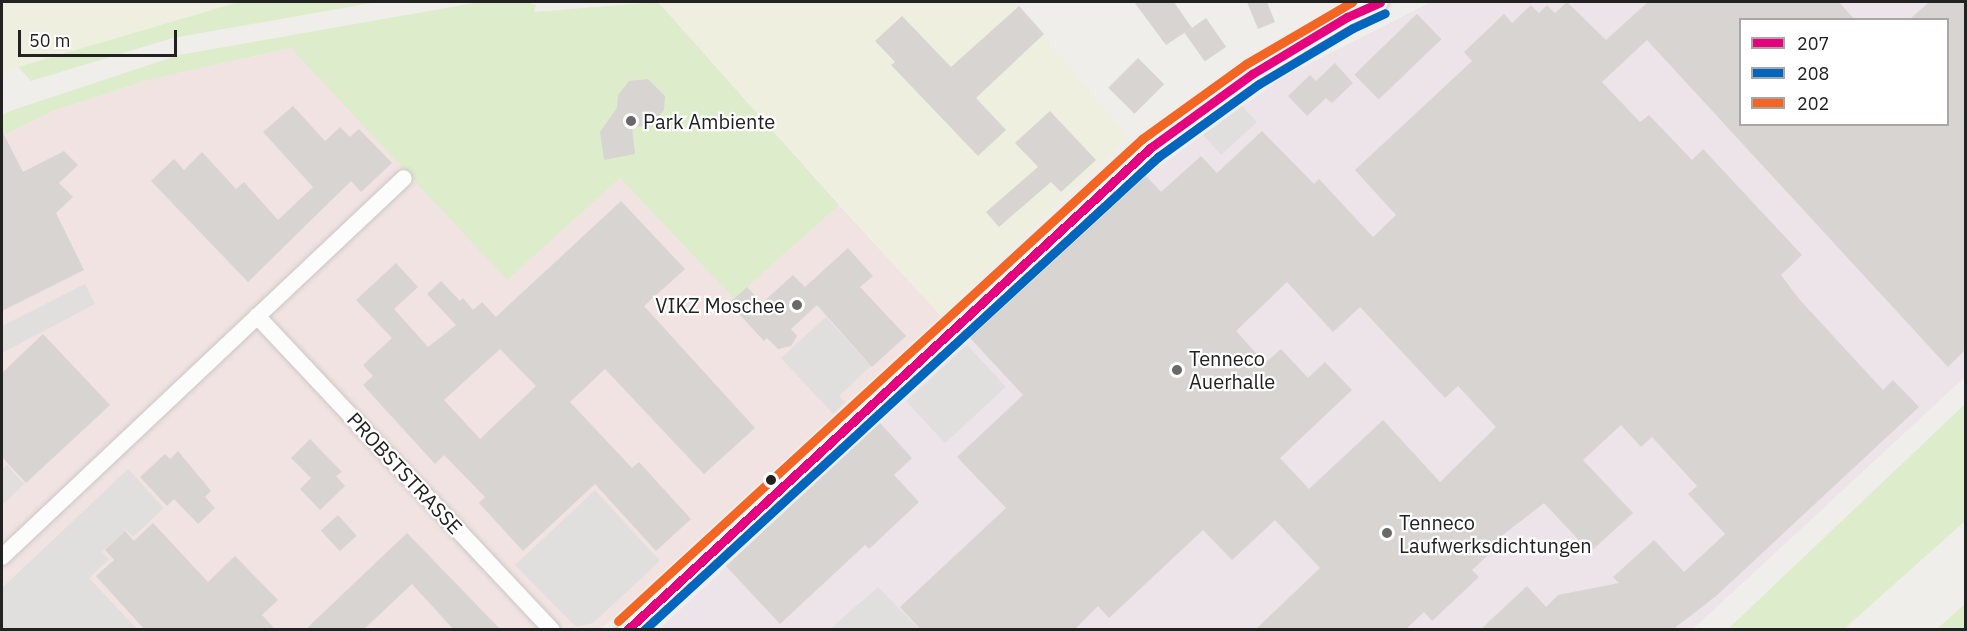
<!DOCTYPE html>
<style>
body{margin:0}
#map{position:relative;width:1967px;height:631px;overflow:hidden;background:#f0eeeb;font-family:"IBM Plex Sans",sans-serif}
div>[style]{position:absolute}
.commercial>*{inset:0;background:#f1e3e1}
.industrial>*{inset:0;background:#ede4e9}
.farmland>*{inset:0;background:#efefdf}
.grass>*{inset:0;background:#ddeccb}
.parking>*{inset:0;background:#e0dfde;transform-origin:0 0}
.building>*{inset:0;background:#d7d4d2;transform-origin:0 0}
.roads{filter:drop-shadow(0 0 2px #c9c8c7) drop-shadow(0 0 2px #c9c8c7)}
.street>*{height:16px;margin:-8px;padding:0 8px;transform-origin:8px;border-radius:8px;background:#fdfcfc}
.bus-1>*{height:9px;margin:-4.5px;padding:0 4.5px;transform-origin:4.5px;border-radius:4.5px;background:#e5007d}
.bus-2>*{height:9px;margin:-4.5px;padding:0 4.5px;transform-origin:4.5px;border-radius:4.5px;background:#0065bd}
.bus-3>*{height:9px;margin:-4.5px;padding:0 4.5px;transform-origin:4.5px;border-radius:4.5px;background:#f26522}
.dots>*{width:16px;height:16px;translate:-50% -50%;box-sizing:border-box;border:3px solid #fff;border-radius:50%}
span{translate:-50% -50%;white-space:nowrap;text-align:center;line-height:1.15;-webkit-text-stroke:4.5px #fff;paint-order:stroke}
.poi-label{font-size:20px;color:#222}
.left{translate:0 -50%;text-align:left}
.right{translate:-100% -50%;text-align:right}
.street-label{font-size:20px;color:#222}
.frame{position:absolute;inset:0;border:3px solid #222;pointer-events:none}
.legend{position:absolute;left:1739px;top:18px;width:210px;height:108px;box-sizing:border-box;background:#fff;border:2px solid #a7a7a7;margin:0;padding:8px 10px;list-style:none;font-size:18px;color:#222}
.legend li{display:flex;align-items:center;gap:12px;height:30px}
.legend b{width:30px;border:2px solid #a7a7a7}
.scale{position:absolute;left:18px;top:30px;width:159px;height:27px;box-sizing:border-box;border:3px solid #222;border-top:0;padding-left:8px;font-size:18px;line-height:21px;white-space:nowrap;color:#222;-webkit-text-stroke:4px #fff;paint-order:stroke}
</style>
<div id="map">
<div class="commercial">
<i style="clip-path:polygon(292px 48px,507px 279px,620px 178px,734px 299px,839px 205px,941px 316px,601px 629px,2px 630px,2px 136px,53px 111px,148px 80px)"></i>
</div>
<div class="industrial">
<i style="clip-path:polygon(evenodd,1431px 2px,1965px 2px,1965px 377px,1693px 629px,658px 630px,1146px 176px,1283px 77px,1431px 2px,1740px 20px,1948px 20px,1948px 124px,1740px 124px,1740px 20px)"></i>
</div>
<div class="farmland">
<i style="clip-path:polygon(2px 2px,239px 2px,18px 67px,2px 76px)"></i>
<i style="clip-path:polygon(658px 2px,1015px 2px,1128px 137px,941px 316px)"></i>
</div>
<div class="grass">
<i style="clip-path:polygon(239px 2px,377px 2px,173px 38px,31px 81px,18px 67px)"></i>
<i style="clip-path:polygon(480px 2px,527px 2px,536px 5px,534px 12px,658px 2px,839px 205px,734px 299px,620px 178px,507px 280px,291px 48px,148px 80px,53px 111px,2px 136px,2px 115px,10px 111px,179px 55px)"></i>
<i style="clip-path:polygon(1965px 404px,1965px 521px,1844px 629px,1728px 629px)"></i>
<i style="clip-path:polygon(1965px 604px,1965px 629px,1937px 629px)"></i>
</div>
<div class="parking">
<i style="clip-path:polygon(1242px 106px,1257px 122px,1221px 155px,1203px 135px)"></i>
<i style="clip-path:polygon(85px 284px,95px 304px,2px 353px,2px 326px)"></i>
<i style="clip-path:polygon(826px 317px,871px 366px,839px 396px,845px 402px,833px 414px,781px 358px)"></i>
<i style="left:967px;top:345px;width:57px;height:83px;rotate:47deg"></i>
<i style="clip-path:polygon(7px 465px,24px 484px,2px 505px,2px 470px)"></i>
<i style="clip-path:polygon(128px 469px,164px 508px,133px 537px,126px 530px,102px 552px,109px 559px,89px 578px,137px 629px,2px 629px,2px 588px)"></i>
<i style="clip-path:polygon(595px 490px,660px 561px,593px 623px,576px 627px,515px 565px)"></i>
<i style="clip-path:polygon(878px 587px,919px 629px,830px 629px)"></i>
</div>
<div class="building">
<i style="clip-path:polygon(1134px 2px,1174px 2px,1192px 28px,1166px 45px)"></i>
<i style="clip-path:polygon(1247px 2px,1267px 2px,1275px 22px,1258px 29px)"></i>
<i style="clip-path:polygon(evenodd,1567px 2px,1606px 40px,1648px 2px,1839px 2px,1855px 20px,1740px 20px,1740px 124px,1947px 124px,1947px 20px,1909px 20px,1929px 2px,1965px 2px,1965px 350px,1948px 367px,1647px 40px,1602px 82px,1640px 122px,1649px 115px,1692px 160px,1703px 149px,1802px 255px,1781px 275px,1799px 299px,1883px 390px,1893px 380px,1919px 407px,1716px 596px,1672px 630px,1480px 630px,1527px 586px,1546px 607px,1558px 595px,1619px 583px,1613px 577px,1654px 540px,1684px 572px,1725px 534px,1688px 494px,1697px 486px,1652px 437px,1641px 447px,1621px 425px,1583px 460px,1633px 513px,1590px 552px,1544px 503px,1495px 541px,1499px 545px,1472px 570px,1479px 577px,1432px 621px,1424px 612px,1405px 630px,1255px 630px,1320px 568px,1275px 520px,1232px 560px,1203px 530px,1109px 618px,1098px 606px,1074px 630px,921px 630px,900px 607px,1006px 508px,957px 457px,1023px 395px,970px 338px,1146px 176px,1161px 192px,1201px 156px,1217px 173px,1262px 131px,1314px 184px,1319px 179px,1373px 237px,1396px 215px,1355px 170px,1472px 61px,1464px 52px,1504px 14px,1512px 23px,1531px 5px,1539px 13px,1547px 5px,1555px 13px,1567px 2px,1287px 282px,1333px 332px,1360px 307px,1445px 398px,1458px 386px,1496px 427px,1440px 482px,1383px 420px,1309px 489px,1280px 458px,1352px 390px,1325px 362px,1308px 378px,1281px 349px,1265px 363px,1236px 331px,1287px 282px)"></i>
<i style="clip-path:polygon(1019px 6px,1044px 34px,976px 98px,1006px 130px,978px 156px,891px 65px,895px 62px,875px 41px,902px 16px,951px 67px)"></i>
<i style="left:1417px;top:14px;width:35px;height:87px;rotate:46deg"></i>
<i style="left:1206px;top:18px;width:35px;height:26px;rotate:55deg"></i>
<i style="left:1138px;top:58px;width:37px;height:42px;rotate:45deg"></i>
<i style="clip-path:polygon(1335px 63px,1353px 83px,1332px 103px,1326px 98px,1307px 116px,1288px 96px,1310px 75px,1316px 81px)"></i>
<i style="clip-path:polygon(648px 79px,665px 96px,664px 110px,652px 124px,632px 128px,635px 154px,604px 160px,600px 132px,617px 108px,618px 95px,629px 81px)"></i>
<i style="clip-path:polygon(293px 106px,325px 141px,340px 127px,350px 137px,359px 129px,392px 163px,361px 192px,351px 181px,248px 282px,151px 181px,174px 159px,184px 170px,202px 152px,236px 189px,244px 182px,278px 220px,313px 187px,263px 132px)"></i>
<i style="clip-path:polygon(1050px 111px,1096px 160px,1061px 192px,1051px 182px,999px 227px,986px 212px,1038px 167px,1015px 143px)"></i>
<i style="clip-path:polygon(2px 131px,23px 172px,64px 151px,78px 165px,59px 183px,73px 197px,56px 213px,84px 270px,2px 311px)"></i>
<i style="clip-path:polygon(evenodd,621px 201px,685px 269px,644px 306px,755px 428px,704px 474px,605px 369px,570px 402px,632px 468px,639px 462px,691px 519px,656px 551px,595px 484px,523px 551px,479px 503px,485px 497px,444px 455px,435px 464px,363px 385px,373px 376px,363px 365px,392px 338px,356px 300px,396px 263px,418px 287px,394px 309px,428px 347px,456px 325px,427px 294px,441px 281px,460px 301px,463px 298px,473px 310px,482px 302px,496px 317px,621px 201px,500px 349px,536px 386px,480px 439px,444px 400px,500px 349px)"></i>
<i style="clip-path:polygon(848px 248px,873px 276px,860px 287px,906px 336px,872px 367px,817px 305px,791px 329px,797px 336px,791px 346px,778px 349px,767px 338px,764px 341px,729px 303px,747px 287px,762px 303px,793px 275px,805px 287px)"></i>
<i style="clip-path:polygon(43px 334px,110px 405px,26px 483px,2px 457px,2px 373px)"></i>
<i style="clip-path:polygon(880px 423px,912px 458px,894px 475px,919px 502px,869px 549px,865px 545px,780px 624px,726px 566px)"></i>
<i style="clip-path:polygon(310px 439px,342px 472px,336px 476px,345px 486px,320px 510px,300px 489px,311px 478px,291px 458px)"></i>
<i style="clip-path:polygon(178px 451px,211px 491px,205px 497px,215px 508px,198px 524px,174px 499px,167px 506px,140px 477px,165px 454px,170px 459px)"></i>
<i style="left:338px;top:515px;width:28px;height:23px;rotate:48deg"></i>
<i style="clip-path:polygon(153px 523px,208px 582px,235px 556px,278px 600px,262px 615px,276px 630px,145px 630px,96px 576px,114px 560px,105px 550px,125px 531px,134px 541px)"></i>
<i style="clip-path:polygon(407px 533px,501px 630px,454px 630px,412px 584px,363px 630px,305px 630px)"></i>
</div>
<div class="roads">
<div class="street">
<i style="left:257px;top:316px;width:431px;rotate:46.8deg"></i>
<i style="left:2px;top:557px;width:552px;rotate:-43.31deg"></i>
<i style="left:626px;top:630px;width:712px;rotate:-42.61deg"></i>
<i style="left:1150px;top:148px;width:126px;rotate:-36deg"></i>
<i style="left:1252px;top:74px;width:111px;rotate:-31deg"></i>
<i style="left:1347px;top:17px;width:36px;rotate:-24deg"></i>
</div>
</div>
<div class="bus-1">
<i style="left:627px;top:630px;width:711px;rotate:-42.66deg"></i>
<i style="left:1150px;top:148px;width:126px;rotate:-36deg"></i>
<i style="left:1252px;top:74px;width:111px;rotate:-31deg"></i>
<i style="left:1347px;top:17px;width:36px;rotate:-24deg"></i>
</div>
<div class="bus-2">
<i style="left:644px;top:630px;width:699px;rotate:-42.62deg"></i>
<i style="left:1158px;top:157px;width:125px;rotate:-35.9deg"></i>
<i style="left:1259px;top:84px;width:109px;rotate:-30.8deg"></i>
<i style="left:1353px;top:28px;width:35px;rotate:-25deg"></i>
</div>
<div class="bus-3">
<i style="left:618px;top:621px;width:712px;rotate:-42.61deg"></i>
<i style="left:1142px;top:139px;width:128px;rotate:-35.8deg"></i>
<i style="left:1246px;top:64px;width:123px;rotate:-30.3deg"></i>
</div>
<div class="dots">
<i style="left:631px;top:121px;background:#6a6968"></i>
<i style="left:797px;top:305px;background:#6a6968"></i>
<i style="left:1177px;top:370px;background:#6a6968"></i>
<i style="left:771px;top:480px;background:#222"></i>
<i style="left:1387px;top:533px;background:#6a6968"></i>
</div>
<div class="poi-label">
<span class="left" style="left:643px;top:121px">Park Ambiente</span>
<span class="right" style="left:785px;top:305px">VIKZ Moschee</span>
<span class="left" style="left:1189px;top:370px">Tenneco<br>Auerhalle</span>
<span class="left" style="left:1399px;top:534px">Tenneco<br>Laufwerksdichtungen</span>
</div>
<div class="street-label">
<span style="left:405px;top:473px;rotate:47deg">PROBSTSTRASSE</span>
</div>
<div class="frame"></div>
<ul class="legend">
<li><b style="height:8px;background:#e5007d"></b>207</li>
<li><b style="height:8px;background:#0065bd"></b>208</li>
<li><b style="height:8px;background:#f26522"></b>202</li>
</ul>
<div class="scale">50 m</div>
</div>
